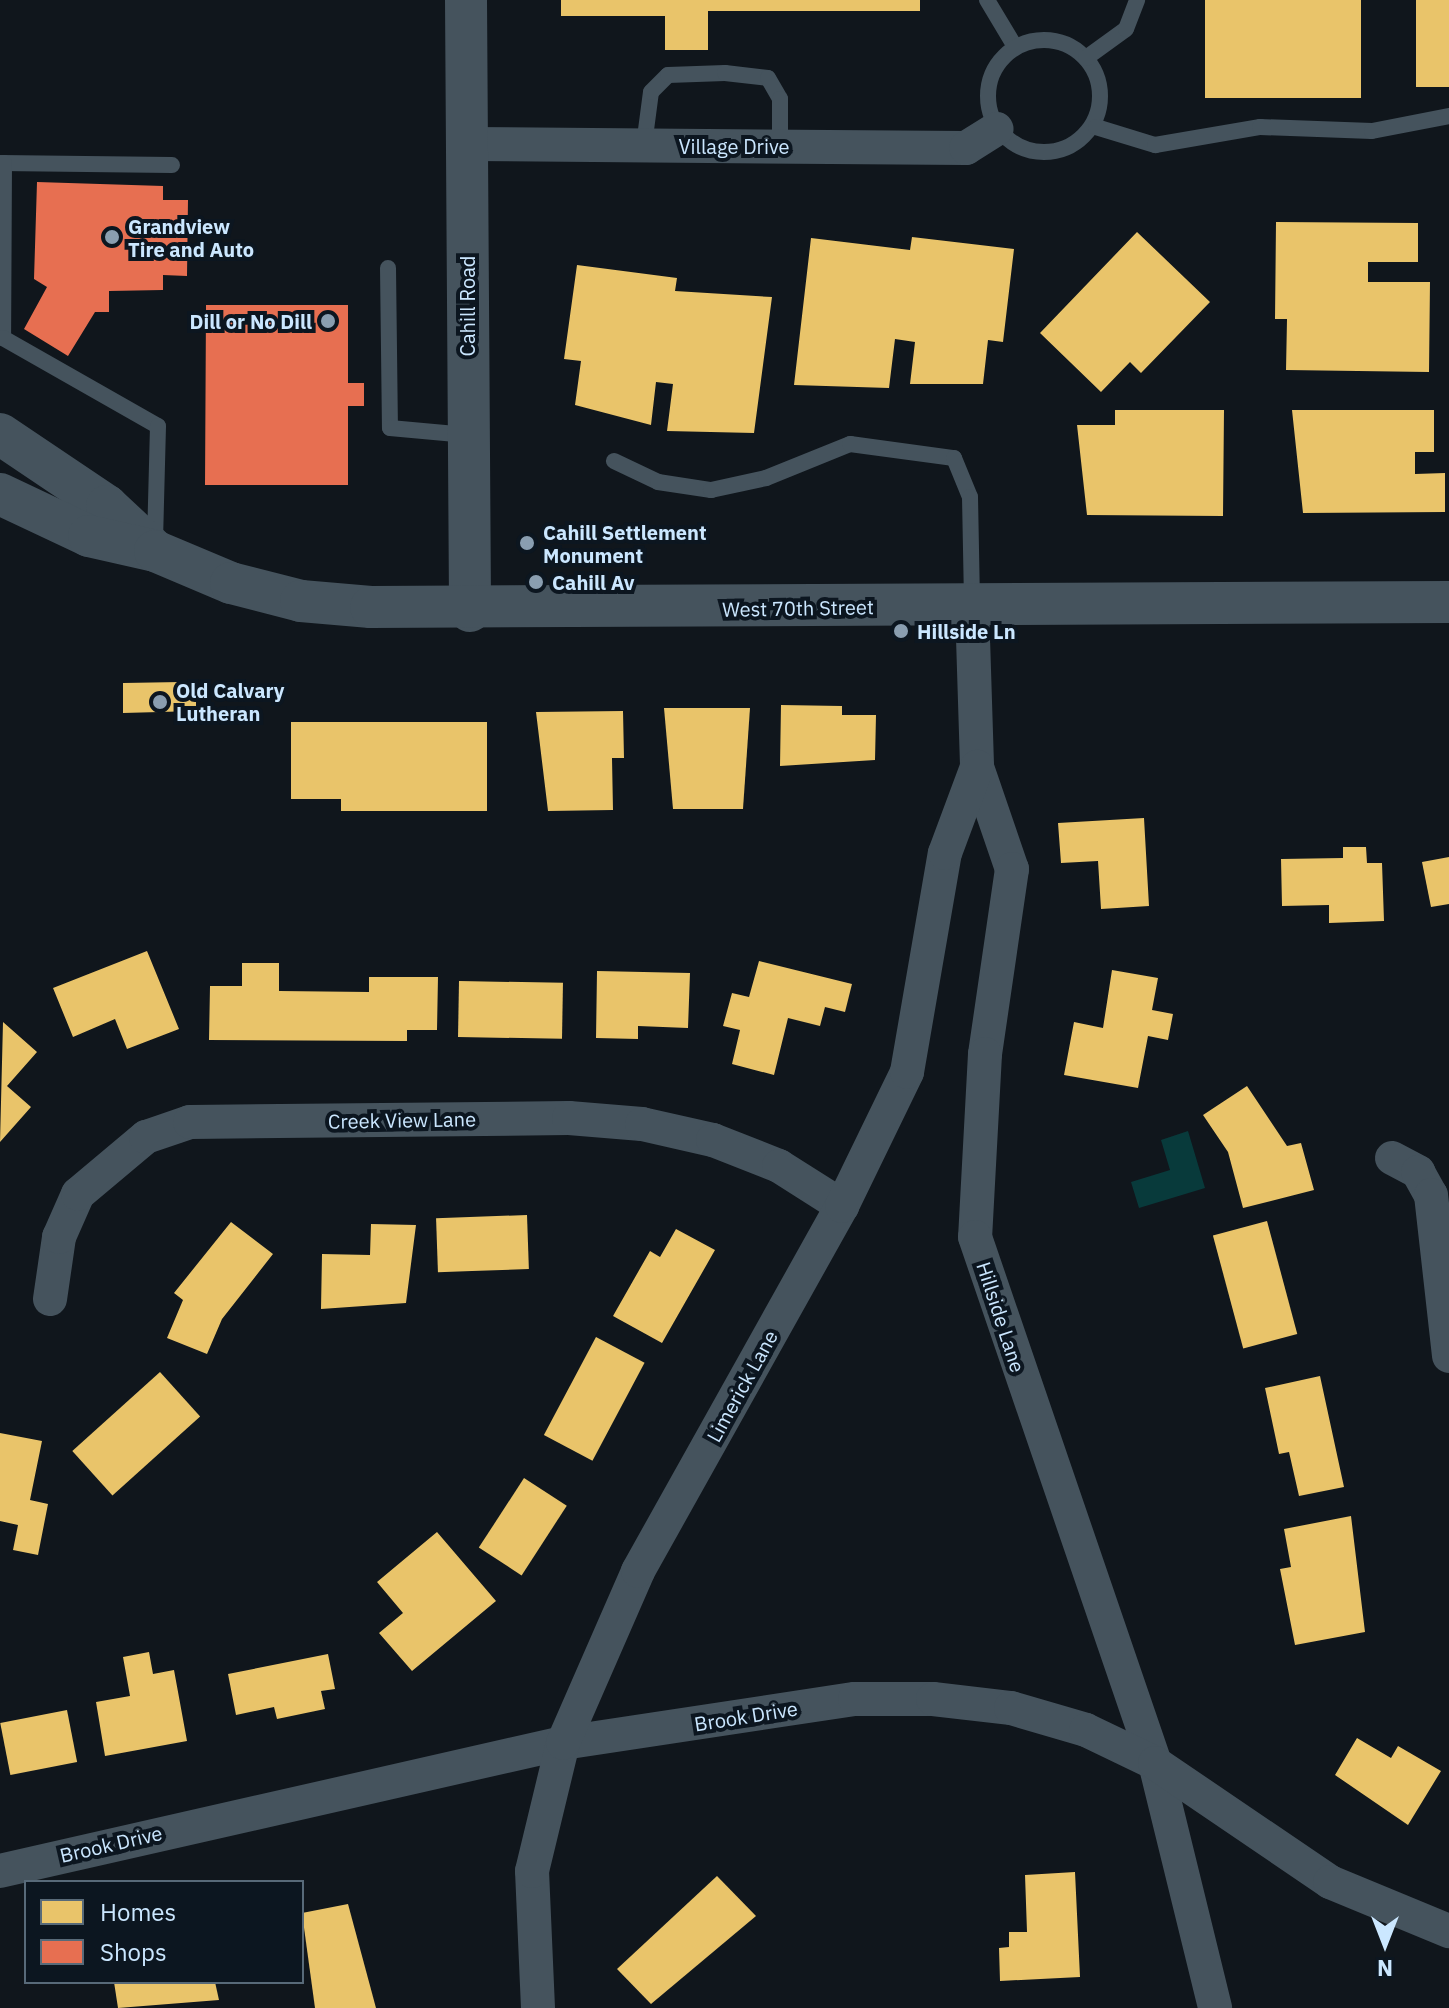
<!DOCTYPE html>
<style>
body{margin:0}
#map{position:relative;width:1449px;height:2008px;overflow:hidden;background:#10161c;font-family:"IBM Plex Sans",sans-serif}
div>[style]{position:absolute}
.water>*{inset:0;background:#083a3b}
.homes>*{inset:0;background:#e9c46a;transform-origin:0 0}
.shops>*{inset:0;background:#e76f51}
.service>*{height:16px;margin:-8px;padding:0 8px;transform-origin:8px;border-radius:8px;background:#45535d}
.service>.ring{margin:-8px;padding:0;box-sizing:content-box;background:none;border:16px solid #45535d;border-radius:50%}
.minor>*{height:34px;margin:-17px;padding:0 17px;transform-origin:17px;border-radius:17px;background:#45535d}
.tertiary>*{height:42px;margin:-21px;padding:0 21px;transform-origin:21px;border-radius:21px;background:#45535d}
.dots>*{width:22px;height:22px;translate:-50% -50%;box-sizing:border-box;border:4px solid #0c1620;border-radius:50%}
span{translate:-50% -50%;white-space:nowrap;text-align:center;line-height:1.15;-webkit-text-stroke:8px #0c1620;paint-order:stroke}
.street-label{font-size:20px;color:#cbe7ff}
.poi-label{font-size:20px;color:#cbe7ff;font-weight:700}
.left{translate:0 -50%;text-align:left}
.right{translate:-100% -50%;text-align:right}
.legend{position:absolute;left:24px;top:1880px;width:280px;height:104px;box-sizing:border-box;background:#0c1620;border:2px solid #586a79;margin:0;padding:10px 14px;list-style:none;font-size:24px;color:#cbe7ff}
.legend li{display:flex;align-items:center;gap:16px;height:40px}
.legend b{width:40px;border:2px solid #586a79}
.north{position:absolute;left:1345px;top:1904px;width:80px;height:80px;-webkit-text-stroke:6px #0c1620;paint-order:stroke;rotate:180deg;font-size:22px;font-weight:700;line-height:32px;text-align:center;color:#cbe7ff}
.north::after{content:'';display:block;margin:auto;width:28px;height:36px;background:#cbe7ff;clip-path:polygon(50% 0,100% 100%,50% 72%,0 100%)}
</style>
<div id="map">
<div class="water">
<i style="clip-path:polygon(1188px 1131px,1205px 1188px,1139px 1208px,1131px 1182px,1170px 1170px,1161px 1140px)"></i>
</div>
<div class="homes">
<i style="clip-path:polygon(561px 0,920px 0,920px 11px,708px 11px,708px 50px,665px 50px,665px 16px,561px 16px)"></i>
<i style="left:1205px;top:0;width:156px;height:98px"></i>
<i style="left:1416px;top:0;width:33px;height:87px"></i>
<i style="clip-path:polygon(1276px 222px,1418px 223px,1418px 262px,1368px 262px,1368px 282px,1430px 282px,1429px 372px,1286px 370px,1287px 319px,1275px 319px)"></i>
<i style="clip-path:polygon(1137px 232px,1210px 302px,1141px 373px,1130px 362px,1101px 392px,1040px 333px)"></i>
<i style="clip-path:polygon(912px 237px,1014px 249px,1003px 342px,988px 340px,983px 384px,910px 384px,915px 342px,895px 339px,889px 388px,794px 385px,811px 238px,910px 250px)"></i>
<i style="clip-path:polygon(577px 265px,677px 278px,675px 291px,772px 297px,754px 433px,667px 431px,673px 384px,656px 382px,651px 425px,575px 405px,581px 361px,564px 359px)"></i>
<i style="clip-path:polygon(1115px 410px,1224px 410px,1223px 516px,1087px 515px,1077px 425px,1115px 425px)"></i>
<i style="clip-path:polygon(1292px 410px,1434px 410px,1434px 452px,1415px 452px,1415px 474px,1445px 473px,1445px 512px,1303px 513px)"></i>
<i style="clip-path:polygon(181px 682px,181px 693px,196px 693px,196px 711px,123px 713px,123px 683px)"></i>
<i style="clip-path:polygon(781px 705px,842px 706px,842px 715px,876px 715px,875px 760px,780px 766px)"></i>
<i style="clip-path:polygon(664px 708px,750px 708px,743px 809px,673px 809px)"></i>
<i style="clip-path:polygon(623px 711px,624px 758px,612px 758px,613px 810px,548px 811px,536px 712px)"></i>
<i style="clip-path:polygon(291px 722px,487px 722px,487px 811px,341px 811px,341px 799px,291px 799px)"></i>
<i style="clip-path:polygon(1144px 818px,1149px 906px,1101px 909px,1098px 861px,1061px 863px,1058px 823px)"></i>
<i style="clip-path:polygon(1343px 847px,1366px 847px,1367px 863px,1382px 863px,1384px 921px,1329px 923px,1329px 905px,1282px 906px,1281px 859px,1343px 858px)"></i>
<i style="clip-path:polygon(1449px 857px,1449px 904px,1431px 907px,1422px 862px)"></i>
<i style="clip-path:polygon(147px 951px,179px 1029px,127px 1049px,115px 1019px,73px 1037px,53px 988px)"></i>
<i style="clip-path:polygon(759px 961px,852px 984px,845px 1012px,825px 1007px,820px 1026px,788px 1018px,774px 1075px,732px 1064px,740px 1030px,723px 1026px,732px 993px,749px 997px)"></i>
<i style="clip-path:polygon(242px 963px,279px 963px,279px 991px,369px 992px,369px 977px,438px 977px,437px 1030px,407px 1030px,407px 1041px,209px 1040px,210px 986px,242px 986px)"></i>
<i style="clip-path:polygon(1112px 970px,1158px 978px,1152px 1010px,1173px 1014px,1168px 1040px,1148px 1036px,1138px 1088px,1064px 1075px,1074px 1022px,1103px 1028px)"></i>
<i style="clip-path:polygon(597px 971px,690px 973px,688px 1028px,638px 1026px,638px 1039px,596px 1038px)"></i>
<i style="left:459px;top:981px;width:104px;height:56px;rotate:1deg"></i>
<i style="clip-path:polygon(3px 1022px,37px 1052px,7px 1086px,31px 1107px,0 1142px)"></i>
<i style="clip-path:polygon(1247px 1086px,1287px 1146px,1301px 1143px,1314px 1190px,1243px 1208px,1228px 1152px,1203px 1115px)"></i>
<i style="left:527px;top:1215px;width:54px;height:91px;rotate:88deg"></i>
<i style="left:1267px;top:1221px;width:117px;height:56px;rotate:75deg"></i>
<i style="clip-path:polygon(231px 1222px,273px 1254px,222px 1319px,207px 1354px,167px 1338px,183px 1300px,174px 1293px)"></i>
<i style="clip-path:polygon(371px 1224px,416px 1225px,406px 1303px,321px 1309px,322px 1254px,370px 1255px)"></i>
<i style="clip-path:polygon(676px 1229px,715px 1250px,662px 1343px,613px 1316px,650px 1251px,660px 1257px)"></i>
<i style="left:596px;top:1337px;width:55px;height:111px;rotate:28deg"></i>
<i style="left:160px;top:1372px;width:60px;height:118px;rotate:48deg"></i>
<i style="clip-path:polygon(1320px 1376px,1344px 1487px,1299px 1496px,1289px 1452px,1279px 1454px,1265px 1388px)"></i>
<i style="clip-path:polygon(0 1433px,42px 1441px,30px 1500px,48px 1504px,38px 1555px,13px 1550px,18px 1525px,0 1521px)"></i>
<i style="left:524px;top:1478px;width:51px;height:83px;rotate:33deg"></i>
<i style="clip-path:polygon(1351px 1516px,1365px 1632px,1295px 1645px,1280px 1569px,1291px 1567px,1284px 1529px)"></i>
<i style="clip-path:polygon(437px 1532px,496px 1601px,412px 1671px,379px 1633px,403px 1613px,377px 1582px)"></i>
<i style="clip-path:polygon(149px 1652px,153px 1674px,174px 1670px,187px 1741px,105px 1756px,96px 1702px,130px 1696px,123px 1657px)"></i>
<i style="clip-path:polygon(328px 1654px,335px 1689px,321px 1691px,325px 1709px,277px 1719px,274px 1707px,236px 1715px,228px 1674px)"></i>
<i style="left:67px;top:1710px;width:53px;height:68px;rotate:79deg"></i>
<i style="clip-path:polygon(1357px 1738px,1391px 1758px,1398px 1746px,1441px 1771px,1408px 1825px,1335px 1775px)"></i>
<i style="clip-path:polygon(1075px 1872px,1080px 1977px,1000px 1981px,999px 1948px,1009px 1947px,1009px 1932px,1027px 1932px,1025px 1875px)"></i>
<i style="clip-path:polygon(717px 1876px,756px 1916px,651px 2004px,617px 1969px)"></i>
<i style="clip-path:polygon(348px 1904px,376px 2008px,315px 2008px,302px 1913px)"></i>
<i style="clip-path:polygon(114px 1982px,215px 1982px,219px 2000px,118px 2008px)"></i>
</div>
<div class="shops">
<i style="clip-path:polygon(37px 182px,163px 186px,163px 200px,188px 200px,187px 276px,163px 275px,163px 290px,109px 291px,109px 312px,95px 312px,68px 356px,24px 329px,47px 287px,34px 279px)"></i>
<i style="clip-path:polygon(206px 305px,348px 305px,348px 383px,364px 383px,364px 406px,348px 406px,348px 485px,205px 485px)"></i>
</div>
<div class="service">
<i style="left:987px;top:0;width:52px;rotate:59deg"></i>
<i class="ring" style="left:988px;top:40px;width:96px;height:96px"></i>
<i style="left:1086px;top:58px;width:49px;rotate:-35.9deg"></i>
<i style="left:1126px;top:29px;width:31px;rotate:-69deg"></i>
<i style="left:1096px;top:127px;width:62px;rotate:17deg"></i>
<i style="left:1155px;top:145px;width:107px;rotate:-9.7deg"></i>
<i style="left:1260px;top:127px;width:112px;rotate:2deg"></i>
<i style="left:1372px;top:131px;width:78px;rotate:-11deg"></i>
<i style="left:644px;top:145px;width:53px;rotate:-82.5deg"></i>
<i style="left:651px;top:92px;width:24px;rotate:-45deg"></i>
<i style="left:668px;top:75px;width:57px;rotate:-2deg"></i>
<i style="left:725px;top:73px;width:43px;rotate:6.6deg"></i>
<i style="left:768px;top:78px;width:24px;rotate:60deg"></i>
<i style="left:780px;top:99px;width:47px;rotate:90deg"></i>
<i style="left:0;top:163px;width:172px;rotate:0.7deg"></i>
<i style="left:4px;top:163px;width:175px;rotate:90.3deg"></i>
<i style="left:3px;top:338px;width:178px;rotate:29.6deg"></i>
<i style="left:158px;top:426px;width:117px;rotate:91.5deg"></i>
<i style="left:388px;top:268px;width:160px;rotate:89.3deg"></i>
<i style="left:390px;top:428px;width:77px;rotate:5.2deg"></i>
<i style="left:614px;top:461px;width:49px;rotate:25.5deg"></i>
<i style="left:658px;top:482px;width:54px;rotate:8.6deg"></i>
<i style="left:711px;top:490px;width:56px;rotate:-12.3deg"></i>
<i style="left:766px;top:478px;width:91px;rotate:-22deg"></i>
<i style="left:850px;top:444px;width:105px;rotate:7.7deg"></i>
<i style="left:954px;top:458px;width:42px;rotate:67.7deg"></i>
<i style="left:970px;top:497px;width:107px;rotate:88.9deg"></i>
</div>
<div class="minor">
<i style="left:466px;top:144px;width:500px;rotate:0.46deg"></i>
<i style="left:966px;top:148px;width:36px;rotate:-32deg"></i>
<i style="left:972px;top:606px;width:161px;rotate:88.2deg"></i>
<i style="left:977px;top:767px;width:108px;rotate:71.1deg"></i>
<i style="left:1012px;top:869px;width:187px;rotate:98.3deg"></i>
<i style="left:985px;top:1054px;width:183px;rotate:93.1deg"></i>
<i style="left:975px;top:1237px;width:556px;rotate:71.11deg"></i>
<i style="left:1155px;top:1763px;width:252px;rotate:76.2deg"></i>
<i style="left:1392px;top:1158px;width:30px;rotate:28deg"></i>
<i style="left:1418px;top:1172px;width:26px;rotate:61deg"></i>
<i style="left:1431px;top:1195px;width:162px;rotate:83.6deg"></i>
<i style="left:50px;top:1299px;width:63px;rotate:-81.7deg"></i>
<i style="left:59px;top:1237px;width:47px;rotate:-66.2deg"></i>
<i style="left:78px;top:1194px;width:89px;rotate:-40deg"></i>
<i style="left:146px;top:1137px;width:46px;rotate:-18.8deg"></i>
<i style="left:190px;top:1122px;width:379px;rotate:-0.6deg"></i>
<i style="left:569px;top:1118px;width:73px;rotate:4.7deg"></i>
<i style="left:642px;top:1124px;width:73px;rotate:12.7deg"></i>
<i style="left:713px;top:1140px;width:71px;rotate:21.5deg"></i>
<i style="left:779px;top:1166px;width:75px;rotate:32.4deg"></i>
<i style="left:0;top:1871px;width:577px;rotate:-12.81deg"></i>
<i style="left:563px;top:1743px;width:295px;rotate:-8.6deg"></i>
<i style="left:855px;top:1699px;width:78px"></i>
<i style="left:933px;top:1699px;width:79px;rotate:6.6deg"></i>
<i style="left:1011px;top:1708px;width:78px;rotate:16.3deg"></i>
<i style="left:1086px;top:1730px;width:76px;rotate:25.6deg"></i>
<i style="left:1155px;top:1763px;width:212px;rotate:34.2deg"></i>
<i style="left:1330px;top:1882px;width:129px;rotate:22.4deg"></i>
<i style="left:538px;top:2008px;width:137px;rotate:-92.5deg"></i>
<i style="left:532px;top:1871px;width:132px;rotate:-76.4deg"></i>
<i style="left:563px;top:1743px;width:188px;rotate:-66.4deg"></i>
<i style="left:638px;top:1571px;width:418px;rotate:-60.8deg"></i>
<i style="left:842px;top:1206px;width:149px;rotate:-64.1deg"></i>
<i style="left:907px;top:1072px;width:222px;rotate:-80.2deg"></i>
<i style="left:945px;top:853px;width:92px;rotate:-69.6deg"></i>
</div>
<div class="tertiary">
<i style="left:466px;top:0;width:611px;rotate:89.62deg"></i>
<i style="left:0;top:434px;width:129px;rotate:33.9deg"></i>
<i style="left:107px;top:506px;width:64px;rotate:43.1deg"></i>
<i style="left:0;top:494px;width:98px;rotate:25.3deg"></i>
<i style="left:89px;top:536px;width:68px;rotate:12.8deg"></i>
<i style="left:155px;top:551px;width:82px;rotate:22.8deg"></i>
<i style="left:231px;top:583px;width:72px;rotate:14.4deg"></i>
<i style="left:301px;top:601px;width:70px;rotate:4.9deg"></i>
<i style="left:371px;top:607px;width:1078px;rotate:-0.27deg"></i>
</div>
<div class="dots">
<i style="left:112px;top:237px;background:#8a9eb0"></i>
<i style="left:328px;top:321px;background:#8a9eb0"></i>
<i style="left:527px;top:543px;background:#8a9eb0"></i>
<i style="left:536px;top:582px;background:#8a9eb0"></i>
<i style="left:901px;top:631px;background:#8a9eb0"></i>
<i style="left:160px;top:702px;background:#8a9eb0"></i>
</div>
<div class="street-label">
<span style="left:734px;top:146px">Village Drive</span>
<span style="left:467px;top:306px;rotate:-90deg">Cahill Road</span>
<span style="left:798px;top:608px;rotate:-1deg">West 70th Street</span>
<span style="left:402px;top:1120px;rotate:-1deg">Creek View Lane</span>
<span style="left:1001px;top:1317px;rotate:72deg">Hillside Lane</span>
<span style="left:742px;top:1386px;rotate:-61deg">Limerick Lane</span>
<span style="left:746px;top:1716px;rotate:-9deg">Brook Drive</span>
<span style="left:111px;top:1844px;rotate:-13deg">Brook Drive</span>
</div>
<div class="poi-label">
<span class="left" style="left:128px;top:238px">Grandview<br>Tire and Auto</span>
<span class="right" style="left:312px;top:321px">Dill or No Dill</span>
<span class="left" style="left:543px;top:544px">Cahill Settlement<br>Monument</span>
<span class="left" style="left:552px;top:582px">Cahill Av</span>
<span class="left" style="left:917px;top:631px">Hillside Ln</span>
<span class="left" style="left:176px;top:702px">Old Calvary<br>Lutheran</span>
</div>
<ul class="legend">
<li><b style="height:22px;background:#e9c46a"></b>Homes</li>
<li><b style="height:22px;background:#e76f51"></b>Shops</li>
</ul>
<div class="north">N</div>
</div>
